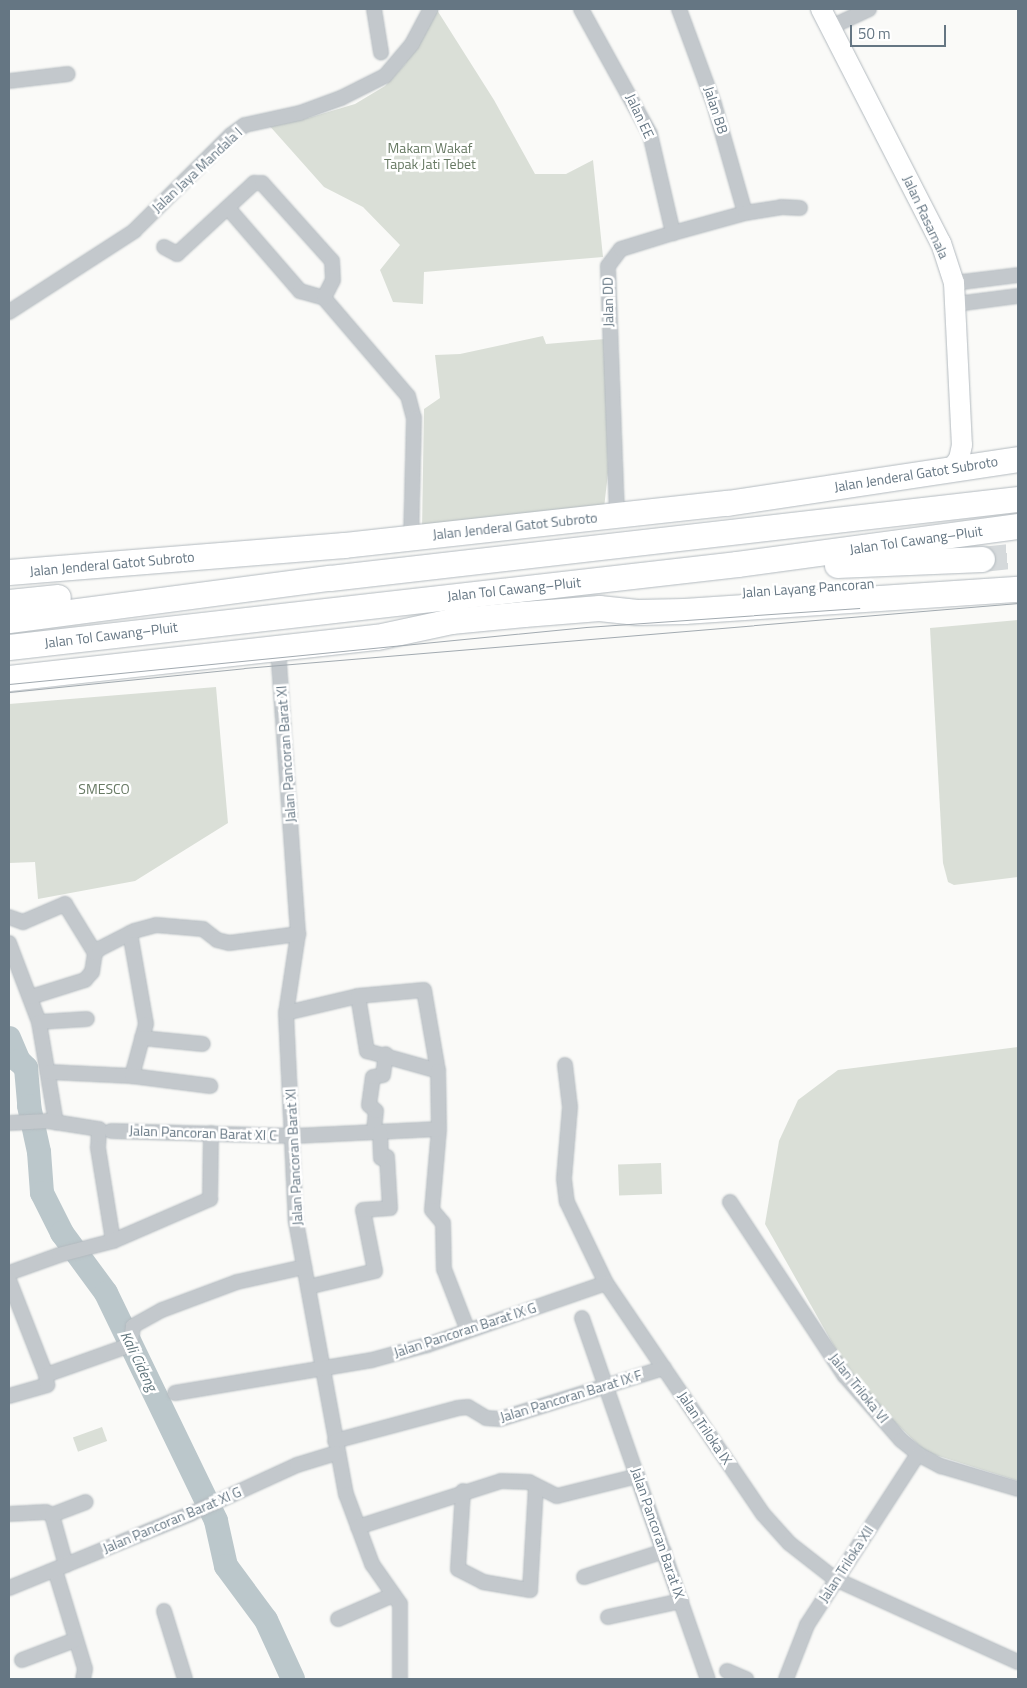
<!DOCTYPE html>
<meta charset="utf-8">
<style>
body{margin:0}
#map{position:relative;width:1027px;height:1688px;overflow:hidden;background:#fafaf8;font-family:"Titillium Web",sans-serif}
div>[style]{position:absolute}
.green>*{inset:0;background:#dadfd7;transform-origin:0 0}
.river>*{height:24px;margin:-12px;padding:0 12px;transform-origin:12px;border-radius:12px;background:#bbc7cb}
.highway-tunnel>*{height:25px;margin-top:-12.5px;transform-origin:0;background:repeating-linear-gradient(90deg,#d5d9db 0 25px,transparent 0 37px)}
.roads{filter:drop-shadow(0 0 1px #b3babf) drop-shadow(0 0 1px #b3babf)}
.street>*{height:14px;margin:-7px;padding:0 7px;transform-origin:7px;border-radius:7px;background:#c3c8cc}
.secondary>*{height:20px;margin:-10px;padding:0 10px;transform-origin:10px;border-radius:10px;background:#fff}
.highway>*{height:25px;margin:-12.5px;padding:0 12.5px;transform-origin:12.5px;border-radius:12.5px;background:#fff}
.tram>*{height:1px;margin:-0.5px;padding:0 0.5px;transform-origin:0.5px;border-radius:0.5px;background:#a2aab0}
span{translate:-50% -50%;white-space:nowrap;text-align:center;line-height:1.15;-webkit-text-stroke:5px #fff;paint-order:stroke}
.street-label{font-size:14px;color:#657683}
.park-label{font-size:14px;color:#687a64}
.water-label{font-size:15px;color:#60757c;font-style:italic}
.frame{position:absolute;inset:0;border:10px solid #657683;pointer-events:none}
.scale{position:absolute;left:850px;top:25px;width:96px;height:22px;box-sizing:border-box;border:2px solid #657683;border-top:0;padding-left:6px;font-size:15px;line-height:18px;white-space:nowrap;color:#657683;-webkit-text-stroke:4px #fff;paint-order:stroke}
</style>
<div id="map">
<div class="green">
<i style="clip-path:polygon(437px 10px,494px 100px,535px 174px,566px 174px,593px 160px,603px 257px,424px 272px,423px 304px,393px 302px,380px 270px,400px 245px,363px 207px,324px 187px,267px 123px,308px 118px,355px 104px,385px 86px,405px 64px)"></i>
<i style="clip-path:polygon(543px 336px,546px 344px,605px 339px,608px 473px,604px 508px,422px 531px,424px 409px,440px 398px,435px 355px,460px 354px)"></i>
<i style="clip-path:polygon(1018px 620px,1018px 877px,954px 885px,948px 882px,943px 863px,930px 628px)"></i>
<i style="clip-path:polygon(216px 687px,228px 823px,135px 881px,38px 899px,35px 862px,9px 863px,9px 704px)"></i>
<i style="clip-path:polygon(1018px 1047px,1018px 1481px,926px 1452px,856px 1385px,765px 1224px,779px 1141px,798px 1100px,838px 1070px)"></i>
<i style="left:661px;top:1163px;width:31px;height:43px;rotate:88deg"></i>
<i style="left:102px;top:1427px;width:15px;height:31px;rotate:70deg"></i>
</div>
<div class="river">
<i style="left:9px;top:1038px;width:25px;rotate:67deg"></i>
<i style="left:19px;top:1061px;width:10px;rotate:45deg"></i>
<i style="left:26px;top:1068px;width:38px;rotate:85deg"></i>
<i style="left:29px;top:1106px;width:47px;rotate:77.7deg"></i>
<i style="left:39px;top:1152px;width:41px;rotate:85.8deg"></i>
<i style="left:42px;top:1193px;width:45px;rotate:63.4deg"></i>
<i style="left:62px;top:1233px;width:74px;rotate:53.7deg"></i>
<i style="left:106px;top:1293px;width:253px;rotate:64.2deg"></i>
<i style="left:216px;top:1521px;width:46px;rotate:77.5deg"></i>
<i style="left:226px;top:1566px;width:67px;rotate:53.5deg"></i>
<i style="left:266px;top:1620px;width:65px;rotate:65.4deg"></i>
</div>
<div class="highway-tunnel">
<i style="left:982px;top:559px;width:36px;rotate:-6deg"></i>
</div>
<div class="roads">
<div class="street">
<i style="left:374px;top:9px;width:44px;rotate:80.8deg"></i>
<i style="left:581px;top:9px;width:143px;rotate:61.1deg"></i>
<i style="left:650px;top:134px;width:102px;rotate:76.9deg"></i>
<i style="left:679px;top:9px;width:101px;rotate:69.8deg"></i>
<i style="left:714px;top:104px;width:113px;rotate:74.1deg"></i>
<i style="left:831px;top:27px;width:42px;rotate:-25.3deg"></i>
<i style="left:9px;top:81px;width:59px;rotate:-6.8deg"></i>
<i style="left:228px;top:208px;width:110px;rotate:49.1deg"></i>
<i style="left:300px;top:291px;width:25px;rotate:16deg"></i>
<i style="left:324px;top:298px;width:129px;rotate:49.4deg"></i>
<i style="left:408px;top:396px;width:23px;rotate:75deg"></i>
<i style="left:414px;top:418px;width:119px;rotate:91.4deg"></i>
<i style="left:164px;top:247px;width:15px;rotate:28deg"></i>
<i style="left:177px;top:254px;width:105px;rotate:-42.7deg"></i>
<i style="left:254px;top:183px;width:8px"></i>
<i style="left:262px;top:183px;width:105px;rotate:48.1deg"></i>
<i style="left:332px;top:261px;width:19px;rotate:87deg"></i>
<i style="left:333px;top:280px;width:20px;rotate:117deg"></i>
<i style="left:954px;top:283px;width:64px;rotate:-7.1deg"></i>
<i style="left:956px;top:304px;width:63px;rotate:-7.4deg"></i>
<i style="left:9px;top:312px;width:149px;rotate:-32.9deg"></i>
<i style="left:134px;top:231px;width:136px;rotate:-44.7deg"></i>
<i style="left:231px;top:135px;width:17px;rotate:-36deg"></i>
<i style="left:245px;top:125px;width:56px;rotate:-12.3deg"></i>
<i style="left:300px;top:113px;width:44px;rotate:-20.1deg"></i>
<i style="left:341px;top:98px;width:49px;rotate:-26.6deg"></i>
<i style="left:385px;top:76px;width:42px;rotate:-49.8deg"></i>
<i style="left:412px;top:44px;width:40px;rotate:-62deg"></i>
<i style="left:617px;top:515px;width:249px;rotate:-92.1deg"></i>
<i style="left:608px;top:266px;width:21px;rotate:-53deg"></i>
<i style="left:621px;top:249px;width:54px;rotate:-17.1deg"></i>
<i style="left:673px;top:233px;width:75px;rotate:-15.5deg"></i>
<i style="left:745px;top:213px;width:36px;rotate:-9deg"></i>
<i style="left:781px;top:207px;width:19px;rotate:3deg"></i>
<i style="left:278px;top:648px;width:287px;rotate:86deg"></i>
<i style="left:298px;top:934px;width:80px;rotate:98.6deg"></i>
<i style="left:286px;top:1013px;width:209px;rotate:87.3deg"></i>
<i style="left:296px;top:1222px;width:277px;rotate:79.6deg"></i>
<i style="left:346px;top:1494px;width:75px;rotate:69.6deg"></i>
<i style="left:372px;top:1564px;width:49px;rotate:55deg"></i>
<i style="left:400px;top:1604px;width:75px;rotate:90deg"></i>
<i style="left:9px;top:917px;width:15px;rotate:20deg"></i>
<i style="left:23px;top:922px;width:46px;rotate:-23.2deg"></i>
<i style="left:65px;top:904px;width:57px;rotate:58.5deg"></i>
<i style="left:130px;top:933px;width:92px;rotate:80deg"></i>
<i style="left:146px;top:1024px;width:54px;rotate:105.1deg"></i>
<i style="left:9px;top:943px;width:85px;rotate:69.2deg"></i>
<i style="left:39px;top:1022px;width:102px;rotate:80.4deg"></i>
<i style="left:358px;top:996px;width:56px;rotate:80.7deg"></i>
<i style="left:367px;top:1051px;width:74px;rotate:15.7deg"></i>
<i style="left:31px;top:997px;width:57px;rotate:-17.5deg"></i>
<i style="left:85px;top:980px;width:11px;rotate:-49deg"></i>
<i style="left:92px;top:972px;width:19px;rotate:-81deg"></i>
<i style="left:95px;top:953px;width:6px;rotate:-45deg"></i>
<i style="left:99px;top:949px;width:39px;rotate:-27deg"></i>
<i style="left:134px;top:931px;width:23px;rotate:-15deg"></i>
<i style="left:156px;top:925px;width:47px;rotate:4.9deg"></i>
<i style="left:203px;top:929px;width:18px;rotate:38deg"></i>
<i style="left:217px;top:940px;width:12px;rotate:14deg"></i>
<i style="left:229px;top:943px;width:70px;rotate:-7.4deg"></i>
<i style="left:286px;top:1013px;width:74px;rotate:-13.3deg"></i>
<i style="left:358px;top:996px;width:66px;rotate:-5.2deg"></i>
<i style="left:424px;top:990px;width:82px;rotate:80.2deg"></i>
<i style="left:438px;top:1071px;width:58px;rotate:89deg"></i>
<i style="left:439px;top:1129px;width:81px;rotate:94.9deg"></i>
<i style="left:432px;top:1210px;width:17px;rotate:50deg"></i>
<i style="left:443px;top:1223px;width:46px;rotate:88.8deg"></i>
<i style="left:444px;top:1269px;width:66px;rotate:68.8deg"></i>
<i style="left:39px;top:1022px;width:48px;rotate:-3.6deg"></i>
<i style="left:142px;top:1038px;width:61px;rotate:5.6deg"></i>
<i style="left:565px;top:1065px;width:42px;rotate:83.2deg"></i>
<i style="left:570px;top:1107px;width:72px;rotate:94.8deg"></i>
<i style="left:564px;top:1179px;width:23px;rotate:83deg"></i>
<i style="left:567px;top:1202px;width:90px;rotate:64.3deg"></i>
<i style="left:606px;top:1283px;width:279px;rotate:55.8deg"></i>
<i style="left:763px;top:1514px;width:39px;rotate:48deg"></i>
<i style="left:789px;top:1543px;width:58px;rotate:38deg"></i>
<i style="left:835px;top:1579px;width:201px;rotate:24.4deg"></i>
<i style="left:49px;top:1072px;width:83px;rotate:2.8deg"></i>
<i style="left:132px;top:1076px;width:79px;rotate:7.3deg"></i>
<i style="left:9px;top:1123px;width:39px;rotate:-3deg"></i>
<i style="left:48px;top:1121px;width:52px;rotate:8.9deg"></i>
<i style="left:99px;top:1129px;width:19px;rotate:93deg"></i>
<i style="left:98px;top:1148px;width:94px;rotate:80.8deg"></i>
<i style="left:111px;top:1131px;width:183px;rotate:1.6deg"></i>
<i style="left:294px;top:1136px;width:145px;rotate:-2.8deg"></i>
<i style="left:374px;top:1132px;width:21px;rotate:-85deg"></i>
<i style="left:376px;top:1111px;width:9px;rotate:-139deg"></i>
<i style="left:369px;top:1105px;width:28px;rotate:-82deg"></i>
<i style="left:373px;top:1077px;width:10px;rotate:-11deg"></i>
<i style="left:383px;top:1075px;width:21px;rotate:-82deg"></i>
<i style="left:730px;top:1202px;width:207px;rotate:56.6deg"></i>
<i style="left:844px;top:1375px;width:86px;rotate:48.8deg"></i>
<i style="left:901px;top:1440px;width:22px;rotate:39deg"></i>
<i style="left:918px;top:1454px;width:26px;rotate:28deg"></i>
<i style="left:941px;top:1466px;width:80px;rotate:16.6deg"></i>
<i style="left:9px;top:1273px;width:53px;rotate:-19.8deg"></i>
<i style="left:59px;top:1255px;width:56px;rotate:-14.5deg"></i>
<i style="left:113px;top:1241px;width:106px;rotate:-23.4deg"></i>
<i style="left:210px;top:1199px;width:66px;rotate:-89.1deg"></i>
<i style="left:9px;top:1280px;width:102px;rotate:68.7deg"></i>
<i style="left:308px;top:1287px;width:69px;rotate:-13.4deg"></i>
<i style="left:375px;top:1271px;width:62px;rotate:-101.1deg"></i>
<i style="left:363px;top:1210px;width:27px;rotate:-4deg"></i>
<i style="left:390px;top:1208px;width:51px;rotate:-93.4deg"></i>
<i style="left:387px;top:1157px;width:6px;rotate:171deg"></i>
<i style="left:381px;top:1158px;width:26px;rotate:-92deg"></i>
<i style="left:582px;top:1318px;width:382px;rotate:70.8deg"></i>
<i style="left:175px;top:1393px;width:200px;rotate:-9.5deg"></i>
<i style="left:372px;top:1360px;width:57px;rotate:-15.3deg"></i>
<i style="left:427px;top:1345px;width:189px;rotate:-19.1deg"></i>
<i style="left:9px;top:1396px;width:40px;rotate:-16deg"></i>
<i style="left:47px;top:1385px;width:10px;rotate:-96deg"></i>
<i style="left:46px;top:1375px;width:81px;rotate:-19.6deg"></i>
<i style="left:122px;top:1348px;width:11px;rotate:-38deg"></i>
<i style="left:131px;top:1341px;width:15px;rotate:-82deg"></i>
<i style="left:133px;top:1326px;width:33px;rotate:-29deg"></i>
<i style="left:162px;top:1310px;width:80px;rotate:-20.5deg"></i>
<i style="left:237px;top:1282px;width:69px;rotate:-12.6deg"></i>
<i style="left:335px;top:1441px;width:127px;rotate:-15deg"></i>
<i style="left:458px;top:1408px;width:10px;rotate:-6deg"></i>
<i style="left:468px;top:1407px;width:21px;rotate:31deg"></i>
<i style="left:486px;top:1418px;width:14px;rotate:4deg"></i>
<i style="left:500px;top:1419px;width:172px;rotate:-17.3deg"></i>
<i style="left:463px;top:1491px;width:78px;rotate:93.7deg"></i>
<i style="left:458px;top:1569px;width:28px;rotate:27deg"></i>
<i style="left:483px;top:1582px;width:48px;rotate:9.7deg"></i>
<i style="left:530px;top:1590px;width:104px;rotate:-86.7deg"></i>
<i style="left:9px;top:1514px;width:37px;rotate:-3deg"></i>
<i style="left:46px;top:1512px;width:7px;rotate:27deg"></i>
<i style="left:52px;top:1515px;width:52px;rotate:74.4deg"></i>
<i style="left:52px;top:1515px;width:36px;rotate:-21deg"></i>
<i style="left:358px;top:1527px;width:150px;rotate:-17.8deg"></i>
<i style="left:501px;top:1481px;width:28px;rotate:2deg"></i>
<i style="left:529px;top:1482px;width:31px;rotate:27deg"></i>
<i style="left:557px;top:1496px;width:83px;rotate:-13.9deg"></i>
<i style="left:55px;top:1570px;width:103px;rotate:73.1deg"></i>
<i style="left:85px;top:1669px;width:10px;rotate:101deg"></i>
<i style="left:584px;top:1577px;width:84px;rotate:-18deg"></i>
<i style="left:9px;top:1588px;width:196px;rotate:-22.2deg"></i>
<i style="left:190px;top:1514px;width:118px;rotate:-24.6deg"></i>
<i style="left:297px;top:1465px;width:41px;rotate:-17.1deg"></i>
<i style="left:164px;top:1611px;width:71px;rotate:72.8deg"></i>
<i style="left:608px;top:1617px;width:75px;rotate:-12.4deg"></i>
<i style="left:338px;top:1619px;width:60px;rotate:-23.6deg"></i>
<i style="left:22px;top:1660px;width:57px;rotate:-20.7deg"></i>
<i style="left:727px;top:1671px;width:21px;rotate:23deg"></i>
<i style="left:786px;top:1679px;width:58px;rotate:-68.7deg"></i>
<i style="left:807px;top:1625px;width:204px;rotate:-57deg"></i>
</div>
<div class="secondary">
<i style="left:821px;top:9px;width:263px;rotate:62.9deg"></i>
<i style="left:941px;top:243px;width:42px;rotate:72deg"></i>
<i style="left:954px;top:283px;width:162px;rotate:87.2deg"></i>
<i style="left:962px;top:445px;width:14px;rotate:102deg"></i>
<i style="left:959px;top:459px;width:11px;rotate:128deg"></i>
</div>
<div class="highway">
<i style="left:837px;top:565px;width:145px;rotate:-2.4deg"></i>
<i style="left:9px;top:572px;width:336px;rotate:-4.6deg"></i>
<i style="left:344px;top:545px;width:385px;rotate:-6.3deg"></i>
<i style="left:727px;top:503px;width:294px;rotate:-8.6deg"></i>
<i style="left:9px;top:602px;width:49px;rotate:-5.8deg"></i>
<i style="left:9px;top:620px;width:324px;rotate:-7.5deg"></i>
<i style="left:330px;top:578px;width:693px;rotate:-6.55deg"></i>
<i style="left:9px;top:647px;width:733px;rotate:-6.5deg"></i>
<i style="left:737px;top:564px;width:284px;rotate:-7.7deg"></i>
<i style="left:9px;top:678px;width:370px;rotate:-6.4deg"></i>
<i style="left:377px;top:637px;width:76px;rotate:-12.2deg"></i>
<i style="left:451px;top:621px;width:73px;rotate:-5.5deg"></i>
<i style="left:524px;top:614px;width:75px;rotate:-4.6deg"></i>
<i style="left:599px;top:608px;width:38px;rotate:6deg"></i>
<i style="left:637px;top:612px;width:47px;rotate:-1.2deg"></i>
<i style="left:684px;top:611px;width:335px;rotate:-3.8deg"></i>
</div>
</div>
<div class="tram">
<i style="left:9px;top:684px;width:580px;rotate:-5.64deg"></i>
<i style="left:586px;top:627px;width:274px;rotate:-4deg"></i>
<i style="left:9px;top:692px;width:236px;rotate:-5.8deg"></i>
<i style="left:244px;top:668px;width:777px;rotate:-4.8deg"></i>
</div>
<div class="street-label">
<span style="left:716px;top:110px;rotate:72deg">Jalan BB</span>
<span style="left:640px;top:116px;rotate:65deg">Jalan EE</span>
<span style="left:197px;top:170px;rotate:-43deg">Jalan Jaya Mandala I</span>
<span style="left:926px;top:217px;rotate:65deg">Jalan Rasamala</span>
<span style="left:608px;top:302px;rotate:-91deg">Jalan DD</span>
<span style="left:916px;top:474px;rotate:-9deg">Jalan Jenderal Gatot Subroto</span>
<span style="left:515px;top:526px;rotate:-6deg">Jalan Jenderal Gatot Subroto</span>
<span style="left:916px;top:540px;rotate:-8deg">Jalan Tol Cawang–Pluit</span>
<span style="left:112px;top:564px;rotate:-5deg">Jalan Jenderal Gatot Subroto</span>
<span style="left:808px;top:588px;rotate:-4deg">Jalan Layang Pancoran</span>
<span style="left:514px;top:589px;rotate:-6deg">Jalan Tol Cawang–Pluit</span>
<span style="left:111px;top:635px;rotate:-7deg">Jalan Tol Cawang–Pluit</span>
<span style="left:286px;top:754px;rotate:-94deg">Jalan Pancoran Barat XI</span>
<span style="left:203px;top:1133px;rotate:2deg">Jalan Pancoran Barat XI C</span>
<span style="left:294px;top:1157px;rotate:-93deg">Jalan Pancoran Barat XI</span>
<span style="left:465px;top:1330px;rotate:-18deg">Jalan Pancoran Barat IX G</span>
<span style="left:859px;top:1388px;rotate:51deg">Jalan Triloka VI</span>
<span style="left:571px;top:1396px;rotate:-17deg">Jalan Pancoran Barat IX F</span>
<span style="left:705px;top:1428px;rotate:56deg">Jalan Triloka IX</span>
<span style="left:172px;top:1520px;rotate:-23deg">Jalan Pancoran Barat XI G</span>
<span style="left:658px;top:1533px;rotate:71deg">Jalan Pancoran Barat IX</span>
<span style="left:846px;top:1564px;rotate:-57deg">Jalan Triloka XII</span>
</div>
<div class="park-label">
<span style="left:430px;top:156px">Makam Wakaf<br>Tapak Jati Tebet</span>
<span style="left:104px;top:789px">SMESCO</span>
</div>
<div class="water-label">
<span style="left:139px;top:1361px;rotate:64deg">Kali Cideng</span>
</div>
<div class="frame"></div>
<div class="scale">50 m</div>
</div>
